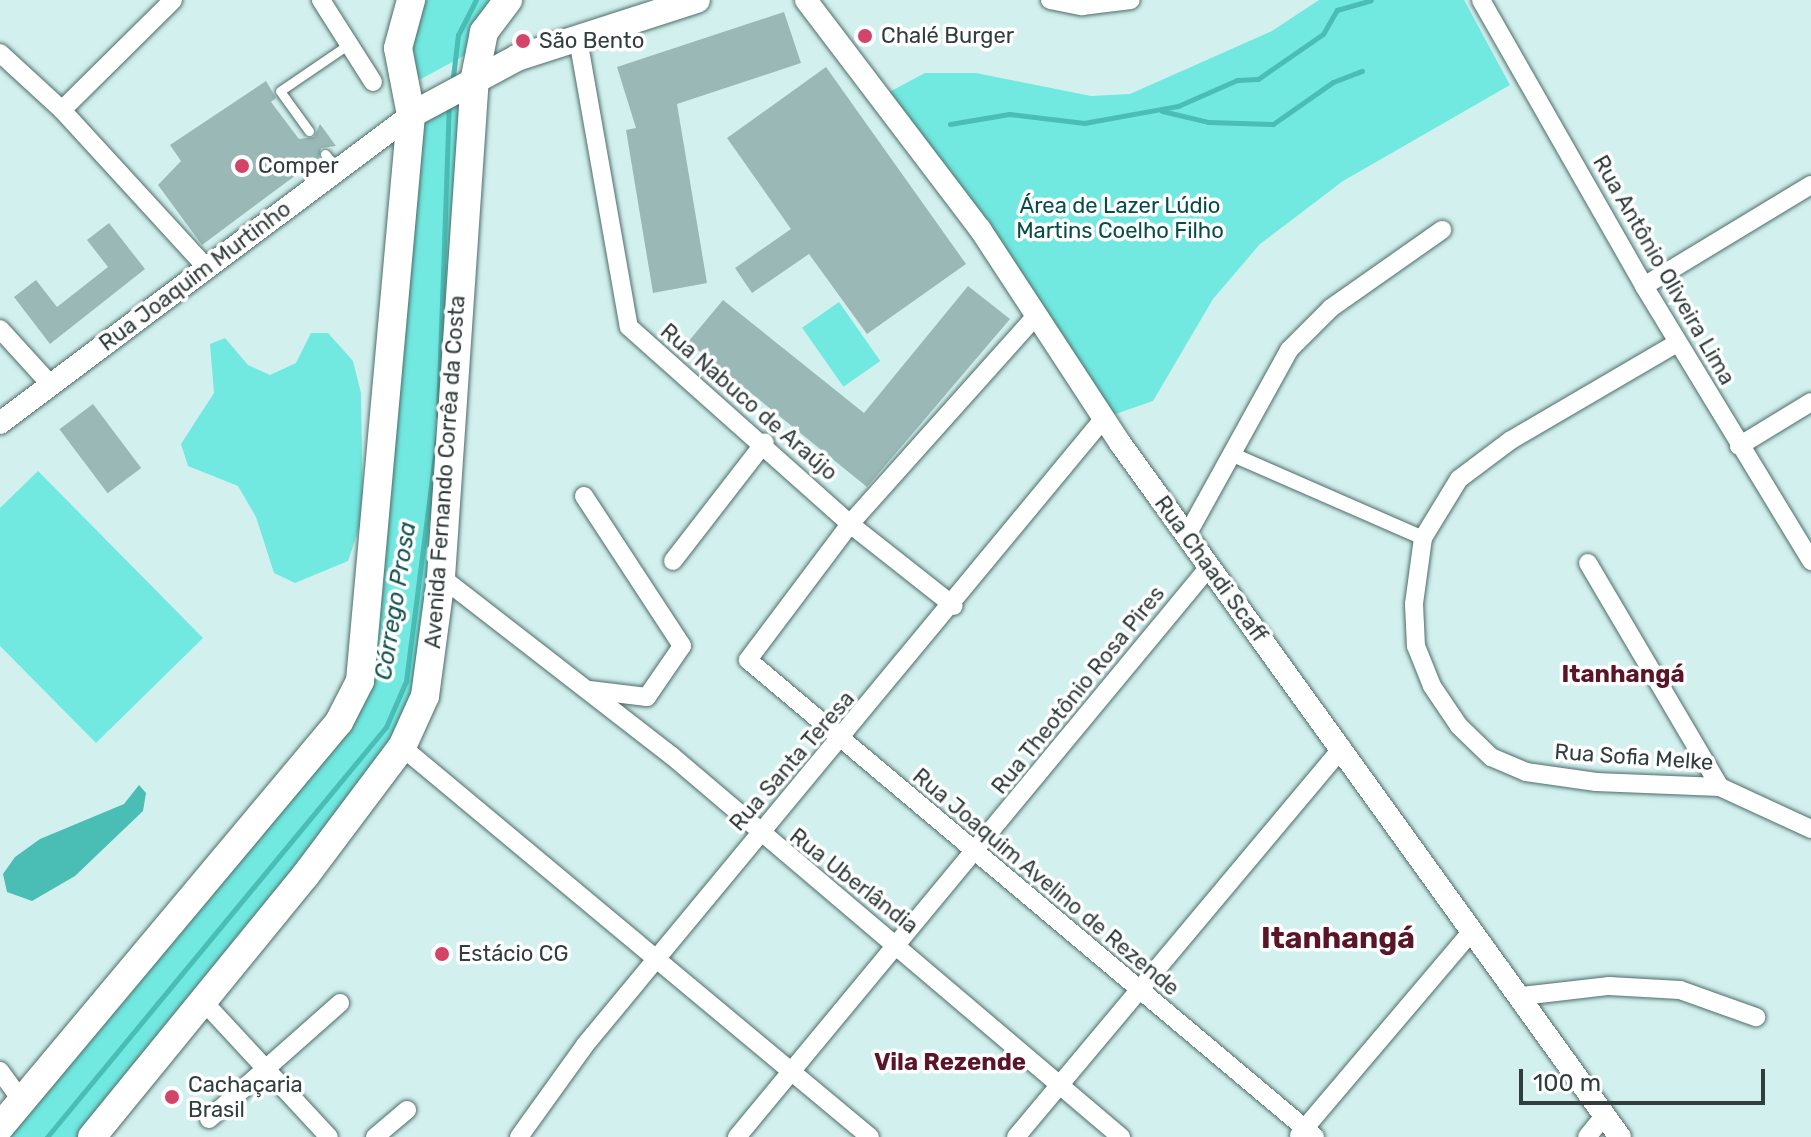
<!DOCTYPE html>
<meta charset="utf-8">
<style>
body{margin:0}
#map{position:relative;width:1811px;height:1137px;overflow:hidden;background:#d2f1ee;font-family:Rubik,sans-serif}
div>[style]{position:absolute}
.green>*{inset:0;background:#71e9e0;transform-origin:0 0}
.water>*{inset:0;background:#4abdb5}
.stream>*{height:5px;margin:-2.5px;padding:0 2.5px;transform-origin:2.5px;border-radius:2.5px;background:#4abdb5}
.building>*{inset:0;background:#9ab9b6;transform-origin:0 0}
.roads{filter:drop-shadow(0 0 2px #4f6c69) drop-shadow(0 0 2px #4f6c69)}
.service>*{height:9px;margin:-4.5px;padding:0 4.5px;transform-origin:4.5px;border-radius:4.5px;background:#fff}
.pedestrian>*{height:14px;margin:-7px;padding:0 7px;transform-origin:7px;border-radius:7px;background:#fff}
.minor>*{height:18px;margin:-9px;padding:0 9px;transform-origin:9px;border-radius:9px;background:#fff}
.tertiary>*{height:22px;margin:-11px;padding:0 11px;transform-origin:11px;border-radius:11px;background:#fff}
.secondary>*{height:26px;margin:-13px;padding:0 13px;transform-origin:13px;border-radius:13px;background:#fff}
.primary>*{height:28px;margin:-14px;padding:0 14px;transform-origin:14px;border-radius:14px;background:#fff}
.dots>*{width:22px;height:22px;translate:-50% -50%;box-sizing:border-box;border:4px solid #fff;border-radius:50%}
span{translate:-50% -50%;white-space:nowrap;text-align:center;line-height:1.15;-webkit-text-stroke:7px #fff;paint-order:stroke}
.poi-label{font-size:22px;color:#313e3d}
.left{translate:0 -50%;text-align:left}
.park-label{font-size:22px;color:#064d49}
.street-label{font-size:22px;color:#313e3d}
.water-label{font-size:24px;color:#145551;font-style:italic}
.neighbourhood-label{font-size:24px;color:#5a1628;font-weight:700}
.district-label{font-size:30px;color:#5a1628;font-weight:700}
.scale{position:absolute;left:1519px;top:1069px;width:246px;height:36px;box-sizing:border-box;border:4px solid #313e3d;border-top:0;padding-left:10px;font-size:24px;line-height:28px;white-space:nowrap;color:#313e3d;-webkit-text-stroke:6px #fff;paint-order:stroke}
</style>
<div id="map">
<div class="green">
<i style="clip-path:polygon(422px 0,495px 0,469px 53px,421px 79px,411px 72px,409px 48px)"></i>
<i style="clip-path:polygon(1319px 0,1464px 0,1510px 85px,1343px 181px,1260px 244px,1213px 299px,1153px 401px,1104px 418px,876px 99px,925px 73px,976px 73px,1091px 96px,1130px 94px,1272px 31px)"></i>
<i style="clip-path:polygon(475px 77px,425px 696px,92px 1137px,0 1137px,360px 681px,411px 115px)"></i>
<i style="left:839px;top:302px;width:72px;height:45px;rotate:55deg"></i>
<i style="clip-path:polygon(311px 333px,328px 333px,353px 361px,361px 393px,363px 517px,348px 561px,295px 583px,274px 573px,256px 517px,238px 486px,188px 466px,181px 444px,214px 393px,210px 344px,225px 338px,248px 365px,270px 375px,296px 363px)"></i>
<i style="clip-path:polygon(38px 471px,203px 638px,96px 743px,0 646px,0 508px)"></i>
</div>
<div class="water">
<i style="clip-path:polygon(139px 785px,146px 793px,143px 811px,75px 876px,32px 901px,7px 892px,3px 874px,15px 857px,40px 839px,124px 804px)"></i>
</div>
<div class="stream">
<i style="left:452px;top:85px;width:50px;rotate:-83.2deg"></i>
<i style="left:458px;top:35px;width:39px;rotate:-63deg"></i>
<i style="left:1162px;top:111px;width:47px;rotate:13.4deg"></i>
<i style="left:1208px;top:122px;width:65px;rotate:1.8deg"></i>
<i style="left:1273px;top:124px;width:73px;rotate:-35deg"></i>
<i style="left:1333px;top:82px;width:31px;rotate:-21deg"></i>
<i style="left:950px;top:124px;width:60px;rotate:-9.6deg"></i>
<i style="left:1009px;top:114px;width:76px;rotate:6.8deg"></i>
<i style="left:1084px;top:123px;width:96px;rotate:-10.3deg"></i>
<i style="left:1178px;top:106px;width:64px;rotate:-23.8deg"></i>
<i style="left:1237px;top:80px;width:21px;rotate:-3deg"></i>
<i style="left:1258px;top:79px;width:79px;rotate:-34.7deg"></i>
<i style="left:1323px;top:34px;width:28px;rotate:-60deg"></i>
<i style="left:1337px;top:10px;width:35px;rotate:-16deg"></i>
<i style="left:438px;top:416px;width:314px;rotate:-88deg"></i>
<i style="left:47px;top:1137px;width:532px;rotate:-50.42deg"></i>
<i style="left:386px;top:727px;width:50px;rotate:-66.5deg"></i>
<i style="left:406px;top:681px;width:245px;rotate:-82.7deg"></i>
</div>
<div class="building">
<i style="clip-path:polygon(784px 12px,801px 63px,677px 104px,707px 283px,653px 293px,626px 130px,636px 128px,617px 67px)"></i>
<i style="clip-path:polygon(826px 67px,966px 264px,867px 334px,809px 254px,752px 293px,735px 268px,791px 229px,727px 138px)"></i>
<i style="clip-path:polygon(266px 81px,276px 98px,271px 102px,299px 139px,314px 137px,320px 124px,336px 146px,321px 148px,319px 158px,202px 245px,158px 185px,181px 161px,170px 145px)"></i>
<i style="clip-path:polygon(109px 223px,145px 269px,50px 344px,14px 297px,36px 280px,57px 307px,108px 267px,87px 240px)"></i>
<i style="clip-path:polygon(968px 286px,1010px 319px,867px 487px,688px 342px,723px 300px,864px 413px)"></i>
<i style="left:93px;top:404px;width:80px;height:42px;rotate:53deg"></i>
</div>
<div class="roads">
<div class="service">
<i style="left:309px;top:131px;width:49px;rotate:-125.9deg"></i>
<i style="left:280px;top:91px;width:80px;rotate:-34.3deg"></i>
<i style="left:325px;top:154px;width:18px;rotate:49deg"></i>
</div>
<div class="pedestrian">
<i style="left:1231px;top:454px;width:210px;rotate:23.6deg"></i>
</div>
<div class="minor">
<i style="left:321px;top:0;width:97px;rotate:57.6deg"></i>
<i style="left:1050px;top:0;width:33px;rotate:11deg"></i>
<i style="left:1082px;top:6px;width:49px;rotate:-7deg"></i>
<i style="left:1481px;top:0;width:329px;rotate:60.3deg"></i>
<i style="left:1644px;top:286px;width:322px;rotate:58.7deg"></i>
<i style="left:578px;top:39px;width:292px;rotate:80deg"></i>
<i style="left:629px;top:327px;width:296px;rotate:41.7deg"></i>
<i style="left:850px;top:524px;width:132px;rotate:38.3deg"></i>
<i style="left:0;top:53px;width:84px;rotate:42.6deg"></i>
<i style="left:62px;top:110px;width:213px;rotate:47.5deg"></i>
<i style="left:62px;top:110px;width:156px;rotate:-44.7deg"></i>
<i style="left:1644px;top:286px;width:195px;rotate:-31.2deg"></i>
<i style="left:1034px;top:318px;width:276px;rotate:131.8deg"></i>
<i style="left:850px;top:524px;width:170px;rotate:126.9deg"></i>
<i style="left:748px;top:660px;width:741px;rotate:40.07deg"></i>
<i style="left:0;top:329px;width:74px;rotate:47.7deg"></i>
<i style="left:1677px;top:343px;width:192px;rotate:149.7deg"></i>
<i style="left:1511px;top:440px;width:65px;rotate:143.1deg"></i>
<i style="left:1459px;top:479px;width:69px;rotate:121.4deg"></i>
<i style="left:1423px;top:538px;width:67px;rotate:97.8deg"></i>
<i style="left:1414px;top:604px;width:42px;rotate:87.3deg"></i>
<i style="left:1416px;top:646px;width:43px;rotate:68.2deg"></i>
<i style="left:1432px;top:686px;width:48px;rotate:56deg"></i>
<i style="left:1459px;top:726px;width:45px;rotate:44.1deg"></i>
<i style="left:1491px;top:757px;width:38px;rotate:23deg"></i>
<i style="left:1526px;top:772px;width:71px;rotate:8.1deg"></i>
<i style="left:1596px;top:782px;width:124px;rotate:2.3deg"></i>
<i style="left:1720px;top:787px;width:100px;rotate:24.8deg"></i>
<i style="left:1739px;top:446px;width:84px;rotate:-31.4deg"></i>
<i style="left:584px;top:496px;width:179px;rotate:56.8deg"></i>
<i style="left:682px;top:646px;width:62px;rotate:124.5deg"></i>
<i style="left:647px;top:697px;width:58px;rotate:-173.1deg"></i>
<i style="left:1187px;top:535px;width:211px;rotate:-61.1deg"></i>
<i style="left:1289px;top:350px;width:59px;rotate:-45deg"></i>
<i style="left:1331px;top:308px;width:136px;rotate:-35.1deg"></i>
<i style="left:673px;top:561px;width:150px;rotate:-52.3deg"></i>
<i style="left:1588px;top:563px;width:260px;rotate:59.5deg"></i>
<i style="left:441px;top:577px;width:292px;rotate:37.8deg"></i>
<i style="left:672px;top:756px;width:589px;rotate:40.32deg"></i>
<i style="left:402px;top:747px;width:609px;rotate:39.81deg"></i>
<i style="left:1522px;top:996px;width:88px;rotate:-6.6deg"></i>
<i style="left:1609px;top:986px;width:71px;rotate:3.2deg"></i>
<i style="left:1680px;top:990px;width:81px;rotate:19.6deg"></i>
<i style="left:203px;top:1001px;width:185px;rotate:47.2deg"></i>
<i style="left:0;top:1071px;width:39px;rotate:54deg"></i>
<i style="left:209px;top:1119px;width:175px;rotate:-41.5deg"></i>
<i style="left:1299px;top:1135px;width:267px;rotate:-49.7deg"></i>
<i style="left:375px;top:1137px;width:42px;rotate:-40.2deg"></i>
<i style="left:519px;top:1137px;width:113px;rotate:-54.3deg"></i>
<i style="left:585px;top:1045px;width:814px;rotate:-50.38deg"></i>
<i style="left:737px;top:1137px;width:740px;rotate:-50.37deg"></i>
<i style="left:1016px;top:1137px;width:508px;rotate:-50.04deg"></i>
<i style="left:1587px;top:1137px;width:27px;rotate:-51deg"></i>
</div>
<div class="tertiary">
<i style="left:806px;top:0;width:288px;rotate:52.8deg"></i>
<i style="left:980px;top:229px;width:256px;rotate:56.8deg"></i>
<i style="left:1120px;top:443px;width:855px;rotate:54.23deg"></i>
<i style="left:0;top:423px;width:514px;rotate:-36.85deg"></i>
</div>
<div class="secondary">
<i style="left:411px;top:115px;width:120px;rotate:-28.3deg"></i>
<i style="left:517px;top:58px;width:189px;rotate:-17.9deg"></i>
</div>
<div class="primary">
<i style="left:0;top:1127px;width:528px;rotate:-50.07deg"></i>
<i style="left:339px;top:722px;width:46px;rotate:-62.9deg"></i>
<i style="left:360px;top:681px;width:568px;rotate:-84.85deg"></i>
<i style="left:411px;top:115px;width:68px;rotate:-101deg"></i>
<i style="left:398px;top:48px;width:50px;rotate:-74.8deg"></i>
<i style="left:92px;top:1137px;width:337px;rotate:-50.8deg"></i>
<i style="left:305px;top:876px;width:161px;rotate:-53.1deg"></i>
<i style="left:402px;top:747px;width:56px;rotate:-65.7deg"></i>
<i style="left:425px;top:696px;width:120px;rotate:-82.3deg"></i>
<i style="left:441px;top:577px;width:501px;rotate:-86.11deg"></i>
<i style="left:475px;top:77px;width:46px;rotate:-78.7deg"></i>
<i style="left:484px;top:32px;width:40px;rotate:-53deg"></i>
</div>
</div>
<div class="dots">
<i style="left:865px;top:36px;background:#d34469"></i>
<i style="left:523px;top:41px;background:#d34469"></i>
<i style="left:242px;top:166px;background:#d34469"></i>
<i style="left:442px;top:954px;background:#d34469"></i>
<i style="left:172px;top:1097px;background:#d34469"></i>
</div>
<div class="poi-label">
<span class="left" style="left:881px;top:36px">Chalé Burger</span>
<span class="left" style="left:539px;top:41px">São Bento</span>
<span class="left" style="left:258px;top:166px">Comper</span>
<span class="left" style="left:458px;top:954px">Estácio CG</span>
<span class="left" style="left:188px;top:1097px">Cachaçaria<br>Brasil</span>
</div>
<div class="park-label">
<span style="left:1120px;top:218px">Área de Lazer Lúdio<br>Martins Coelho Filho</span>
</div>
<div class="street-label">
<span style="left:1664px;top:270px;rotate:60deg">Rua Antônio Oliveira Lima</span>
<span style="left:195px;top:276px;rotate:-37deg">Rua Joaquim Murtinho</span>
<span style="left:749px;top:402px;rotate:41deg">Rua Nabuco de Araújo</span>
<span style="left:445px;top:472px;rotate:-86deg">Avenida Fernando Corrêa da Costa</span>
<span style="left:1211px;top:569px;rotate:54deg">Rua Chaadi Scaff</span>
<span style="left:1078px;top:690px;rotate:-51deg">Rua Theotônio Rosa Pires</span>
<span style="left:1634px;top:757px;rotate:4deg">Rua Sofia Melke</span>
<span style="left:792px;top:761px;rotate:-49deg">Rua Santa Teresa</span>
<span style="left:854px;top:881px;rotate:38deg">Rua Uberlândia</span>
<span style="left:1046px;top:882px;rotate:40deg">Rua Joaquim Avelino de Rezende</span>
</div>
<div class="water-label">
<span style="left:396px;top:601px;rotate:-81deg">Córrego Prosa</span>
</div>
<div class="neighbourhood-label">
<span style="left:1623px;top:675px">Itanhangá</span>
<span style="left:950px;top:1063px">Vila Rezende</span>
</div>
<div class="district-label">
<span style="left:1338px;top:938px">Itanhangá</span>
</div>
<div class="scale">100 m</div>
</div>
